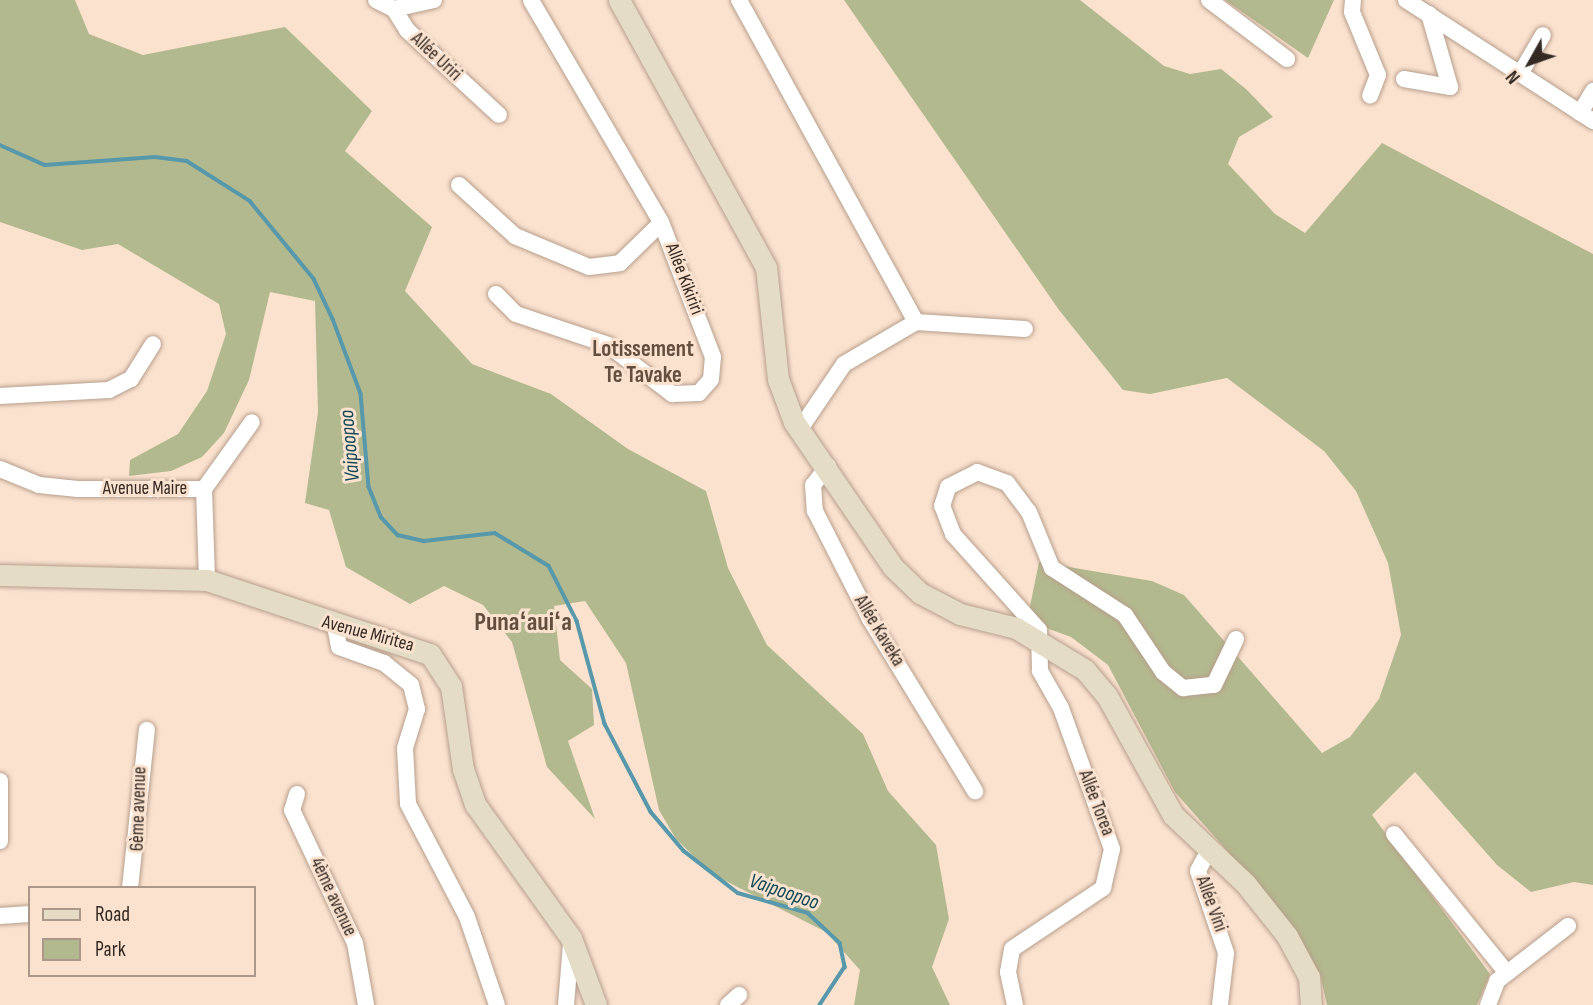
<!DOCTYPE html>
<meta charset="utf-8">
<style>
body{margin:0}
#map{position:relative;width:1593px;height:1005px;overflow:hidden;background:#fbe2cf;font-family:"Sofia Sans Condensed",sans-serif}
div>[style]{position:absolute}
.green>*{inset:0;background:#b3b98e}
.stream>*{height:3.5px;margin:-1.75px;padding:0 1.75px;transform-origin:1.75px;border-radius:1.75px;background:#5798aa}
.roads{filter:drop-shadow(0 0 2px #b79f8d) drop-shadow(0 0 2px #b79f8d)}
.minor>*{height:16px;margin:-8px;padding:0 8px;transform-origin:8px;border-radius:8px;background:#fff}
.secondary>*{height:21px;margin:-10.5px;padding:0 10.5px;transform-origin:10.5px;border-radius:10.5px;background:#e4dcc4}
span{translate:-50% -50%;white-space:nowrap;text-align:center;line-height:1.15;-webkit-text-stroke:6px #fbe2cf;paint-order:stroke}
.street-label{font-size:19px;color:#342a23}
.water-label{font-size:21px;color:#0d4956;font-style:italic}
.quarter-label{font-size:23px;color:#644f3f;font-weight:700}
.district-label{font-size:26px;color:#644f3f;font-weight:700}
.legend{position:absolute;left:28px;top:886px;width:228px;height:91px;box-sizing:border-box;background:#fbe2cf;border:2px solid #ab988a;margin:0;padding:9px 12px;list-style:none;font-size:21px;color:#342a23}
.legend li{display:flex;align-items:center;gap:14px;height:35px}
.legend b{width:35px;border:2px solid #ab988a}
.north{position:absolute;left:1495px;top:28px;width:70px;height:70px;-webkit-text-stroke:5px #fbe2cf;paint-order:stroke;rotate:230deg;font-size:19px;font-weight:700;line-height:28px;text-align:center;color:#342a23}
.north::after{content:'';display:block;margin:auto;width:24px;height:32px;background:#342a23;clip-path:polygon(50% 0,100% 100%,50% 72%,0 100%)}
</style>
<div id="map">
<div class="green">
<i style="clip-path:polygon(0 0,75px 0,89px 34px,143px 55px,285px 27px,372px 111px,345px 151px,432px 227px,405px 291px,472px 364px,551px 394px,628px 449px,706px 491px,728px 568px,767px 645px,863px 734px,888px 791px,936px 845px,949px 919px,932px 967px,950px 1005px,854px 1005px,860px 970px,826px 932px,712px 874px,676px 839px,659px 810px,626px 663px,585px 601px,554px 606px,560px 660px,592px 689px,594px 725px,568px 741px,595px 819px,547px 767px,512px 642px,483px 605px,444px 586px,410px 604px,346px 567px,329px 510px,305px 503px,318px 412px,315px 301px,270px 292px,249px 380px,224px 433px,202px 457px,171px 471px,129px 476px,130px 460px,178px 434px,207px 391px,226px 334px,219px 304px,118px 244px,82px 250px,0 222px)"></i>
<i style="clip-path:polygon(844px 0,1080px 0,1164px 66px,1190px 74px,1221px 69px,1246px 89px,1273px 117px,1239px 137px,1228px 164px,1275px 214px,1305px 233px,1382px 143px,1593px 254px,1593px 885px,1574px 882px,1531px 892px,1497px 865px,1415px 772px,1372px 815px,1490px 974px,1477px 1005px,1327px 1005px,1320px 974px,1283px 914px,1175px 792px,1108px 665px,1071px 637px,1027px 621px,1039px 562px,1152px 581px,1184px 595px,1322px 753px,1350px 737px,1379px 699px,1401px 635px,1388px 563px,1356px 491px,1324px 451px,1227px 378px,1150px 394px,1123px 390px,1059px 310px)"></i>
<i style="clip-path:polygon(1225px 0,1334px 0,1308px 58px)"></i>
</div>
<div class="stream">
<i style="left:0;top:145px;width:49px;rotate:24deg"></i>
<i style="left:45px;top:165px;width:110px;rotate:-4.2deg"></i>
<i style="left:155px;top:157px;width:32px;rotate:7deg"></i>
<i style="left:187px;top:161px;width:75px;rotate:32.4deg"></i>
<i style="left:250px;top:201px;width:101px;rotate:50.6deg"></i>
<i style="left:314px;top:279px;width:44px;rotate:64.6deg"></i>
<i style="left:333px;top:319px;width:80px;rotate:69.5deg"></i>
<i style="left:361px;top:394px;width:93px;rotate:85.1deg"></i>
<i style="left:369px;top:487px;width:32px;rotate:68deg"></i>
<i style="left:381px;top:517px;width:25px;rotate:47deg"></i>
<i style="left:398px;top:535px;width:27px;rotate:13deg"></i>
<i style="left:424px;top:541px;width:71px;rotate:-6.4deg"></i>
<i style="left:495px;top:533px;width:63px;rotate:31.4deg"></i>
<i style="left:549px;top:566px;width:62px;rotate:63deg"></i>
<i style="left:577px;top:621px;width:107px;rotate:74.8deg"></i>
<i style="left:605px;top:724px;width:99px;rotate:62.4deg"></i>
<i style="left:651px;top:812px;width:51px;rotate:49.8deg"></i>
<i style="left:684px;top:851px;width:68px;rotate:37.9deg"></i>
<i style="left:738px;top:893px;width:73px;rotate:15.9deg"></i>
<i style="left:808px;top:913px;width:44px;rotate:43.2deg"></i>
<i style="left:840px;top:943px;width:25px;rotate:78deg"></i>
<i style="left:845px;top:967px;width:45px;rotate:123.3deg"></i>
</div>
<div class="roads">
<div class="minor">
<i style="left:376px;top:0;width:20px;rotate:27deg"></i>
<i style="left:394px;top:9px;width:25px;rotate:58deg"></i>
<i style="left:407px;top:30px;width:125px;rotate:42.7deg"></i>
<i style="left:739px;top:0;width:367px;rotate:61.2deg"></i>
<i style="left:916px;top:322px;width:83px;rotate:149.7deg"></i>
<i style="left:844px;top:364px;width:78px;rotate:124.1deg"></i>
<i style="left:1209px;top:0;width:98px;rotate:37.1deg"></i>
<i style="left:1353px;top:0;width:12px;rotate:95deg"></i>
<i style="left:1352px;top:12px;width:68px;rotate:67.6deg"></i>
<i style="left:1378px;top:75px;width:22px;rotate:111deg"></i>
<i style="left:1406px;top:0;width:223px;rotate:32.9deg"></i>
<i style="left:394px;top:9px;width:41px;rotate:-12.7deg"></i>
<i style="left:1520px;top:74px;width:45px;rotate:-59.5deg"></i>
<i style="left:1404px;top:79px;width:47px;rotate:9.9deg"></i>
<i style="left:1450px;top:87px;width:76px;rotate:-106deg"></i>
<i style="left:1580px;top:113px;width:26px;rotate:-59deg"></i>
<i style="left:459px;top:185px;width:76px;rotate:42.3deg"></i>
<i style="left:515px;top:236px;width:80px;rotate:22.7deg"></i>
<i style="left:589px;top:267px;width:31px;rotate:-7deg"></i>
<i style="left:620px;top:263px;width:57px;rotate:-44.3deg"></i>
<i style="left:496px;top:294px;width:28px;rotate:45deg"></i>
<i style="left:516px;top:314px;width:97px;rotate:18.6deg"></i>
<i style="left:608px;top:345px;width:81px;rotate:37.4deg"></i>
<i style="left:672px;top:394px;width:27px;rotate:-2deg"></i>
<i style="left:699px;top:393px;width:18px;rotate:-49deg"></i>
<i style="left:711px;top:379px;width:22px;rotate:-85deg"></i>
<i style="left:713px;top:357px;width:145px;rotate:-111.1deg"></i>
<i style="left:661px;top:222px;width:257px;rotate:-120.4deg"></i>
<i style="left:916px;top:322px;width:109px;rotate:3.7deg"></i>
<i style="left:0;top:396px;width:109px;rotate:-3.2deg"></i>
<i style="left:109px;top:390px;width:25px;rotate:-27deg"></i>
<i style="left:131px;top:379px;width:41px;rotate:-57.8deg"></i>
<i style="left:828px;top:466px;width:24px;rotate:128deg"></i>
<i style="left:813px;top:485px;width:26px;rotate:86deg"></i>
<i style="left:815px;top:511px;width:121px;rotate:63deg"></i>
<i style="left:870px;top:619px;width:202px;rotate:58.6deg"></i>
<i style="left:0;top:469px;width:42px;rotate:22.3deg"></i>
<i style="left:39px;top:485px;width:39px;rotate:6deg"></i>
<i style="left:78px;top:489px;width:126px"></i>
<i style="left:204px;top:489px;width:91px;rotate:88.1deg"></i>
<i style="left:204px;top:489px;width:82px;rotate:-54.4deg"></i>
<i style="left:335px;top:626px;width:21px;rotate:79deg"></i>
<i style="left:339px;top:647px;width:48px;rotate:19.6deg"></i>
<i style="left:384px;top:663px;width:35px;rotate:39deg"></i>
<i style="left:411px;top:685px;width:25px;rotate:76deg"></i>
<i style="left:417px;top:709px;width:41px;rotate:107.1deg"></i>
<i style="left:405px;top:748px;width:56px;rotate:86.9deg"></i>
<i style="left:408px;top:804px;width:127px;rotate:62.4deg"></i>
<i style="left:467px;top:917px;width:93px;rotate:71.2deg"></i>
<i style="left:0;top:781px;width:60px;rotate:90deg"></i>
<i style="left:297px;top:794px;width:17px;rotate:107deg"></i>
<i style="left:292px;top:810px;width:147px;rotate:64.7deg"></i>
<i style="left:355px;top:943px;width:63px;rotate:79.9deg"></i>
<i style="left:1394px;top:834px;width:179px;rotate:50.9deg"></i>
<i style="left:1210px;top:848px;width:26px;rotate:118deg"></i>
<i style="left:1198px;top:871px;width:87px;rotate:71.1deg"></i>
<i style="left:1226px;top:953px;width:52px;rotate:96.6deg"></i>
<i style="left:130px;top:888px;width:159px;rotate:-83.9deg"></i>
<i style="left:0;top:916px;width:30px;rotate:-4deg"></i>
<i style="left:566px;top:1005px;width:61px;rotate:-85.3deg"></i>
<i style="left:728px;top:1005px;width:15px;rotate:-42deg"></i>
<i style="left:1015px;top:1005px;width:34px;rotate:-102deg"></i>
<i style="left:1008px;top:972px;width:23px;rotate:-80deg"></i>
<i style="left:1012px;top:949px;width:110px;rotate:-33.8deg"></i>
<i style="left:1103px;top:888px;width:40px;rotate:-77deg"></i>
<i style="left:1112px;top:849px;width:150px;rotate:-109.9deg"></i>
<i style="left:1061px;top:708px;width:43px;rotate:-119.6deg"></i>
<i style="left:1040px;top:671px;width:41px;rotate:-91.4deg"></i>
<i style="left:1039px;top:630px;width:129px;rotate:-131.9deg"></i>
<i style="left:953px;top:534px;width:30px;rotate:-111deg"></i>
<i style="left:942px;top:506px;width:20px;rotate:-72deg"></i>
<i style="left:948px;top:487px;width:33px;rotate:-27deg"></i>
<i style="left:977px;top:472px;width:32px;rotate:20deg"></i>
<i style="left:1007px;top:483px;width:36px;rotate:53deg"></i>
<i style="left:1029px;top:512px;width:61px;rotate:67.7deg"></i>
<i style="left:1052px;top:568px;width:87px;rotate:32.8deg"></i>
<i style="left:1125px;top:615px;width:69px;rotate:56.3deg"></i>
<i style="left:1163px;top:672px;width:26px;rotate:39deg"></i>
<i style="left:1183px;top:688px;width:31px;rotate:-6deg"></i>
<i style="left:1214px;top:685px;width:51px;rotate:-64.4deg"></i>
<i style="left:1488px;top:1005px;width:26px;rotate:-69deg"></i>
<i style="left:1497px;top:981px;width:90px;rotate:-37.8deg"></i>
</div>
<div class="secondary">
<i style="left:619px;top:0;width:305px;rotate:61.2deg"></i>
<i style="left:766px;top:267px;width:113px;rotate:83.9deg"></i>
<i style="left:778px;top:379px;width:46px;rotate:69.6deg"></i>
<i style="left:794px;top:422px;width:176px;rotate:55.7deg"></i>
<i style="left:893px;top:567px;width:37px;rotate:44deg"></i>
<i style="left:920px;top:593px;width:45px;rotate:27.7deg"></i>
<i style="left:960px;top:614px;width:58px;rotate:14deg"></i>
<i style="left:1016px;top:628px;width:81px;rotate:31.3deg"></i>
<i style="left:1085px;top:670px;width:34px;rotate:50deg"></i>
<i style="left:1107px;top:696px;width:136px;rotate:61deg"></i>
<i style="left:1173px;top:815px;width:99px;rotate:43.4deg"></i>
<i style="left:1245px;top:883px;width:68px;rotate:51.6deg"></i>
<i style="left:1287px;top:936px;width:47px;rotate:61.8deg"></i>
<i style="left:1309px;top:977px;width:28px;rotate:86deg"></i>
<i style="left:0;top:575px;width:207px;rotate:1.4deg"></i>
<i style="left:207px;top:580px;width:235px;rotate:18.4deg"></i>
<i style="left:430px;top:654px;width:38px;rotate:57deg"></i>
<i style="left:451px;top:686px;width:84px;rotate:81.8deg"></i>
<i style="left:463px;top:769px;width:37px;rotate:71deg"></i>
<i style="left:475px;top:804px;width:165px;rotate:54.4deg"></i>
<i style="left:571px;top:938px;width:72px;rotate:69.5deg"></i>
</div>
</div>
<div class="street-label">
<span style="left:436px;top:57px;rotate:43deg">Allée Uriri</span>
<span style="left:684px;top:279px;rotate:69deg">Allée Kikiriri</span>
<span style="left:145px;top:489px">Avenue Maire</span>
<span style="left:879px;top:631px;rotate:59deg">Allée Kaveka</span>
<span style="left:368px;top:634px;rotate:15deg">Avenue Miritea</span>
<span style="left:1096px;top:803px;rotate:69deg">Allée Torea</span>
<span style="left:139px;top:809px;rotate:-88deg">6ème avenue</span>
<span style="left:333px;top:897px;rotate:65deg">4ème avenue</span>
<span style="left:1211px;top:904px;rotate:70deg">Allée Vini</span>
</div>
<div class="water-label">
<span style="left:350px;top:446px;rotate:-95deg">Vaipoopoo</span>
<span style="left:784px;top:892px;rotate:19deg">Vaipoopoo</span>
</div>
<div class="quarter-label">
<span style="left:643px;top:362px">Lotissement<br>Te Tavake</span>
</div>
<div class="district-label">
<span style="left:523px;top:623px">Punaʻauiʻa</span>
</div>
<ul class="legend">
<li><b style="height:9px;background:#e4dcc4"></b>Road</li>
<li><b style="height:19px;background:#b3b98e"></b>Park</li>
</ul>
<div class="north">N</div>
</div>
